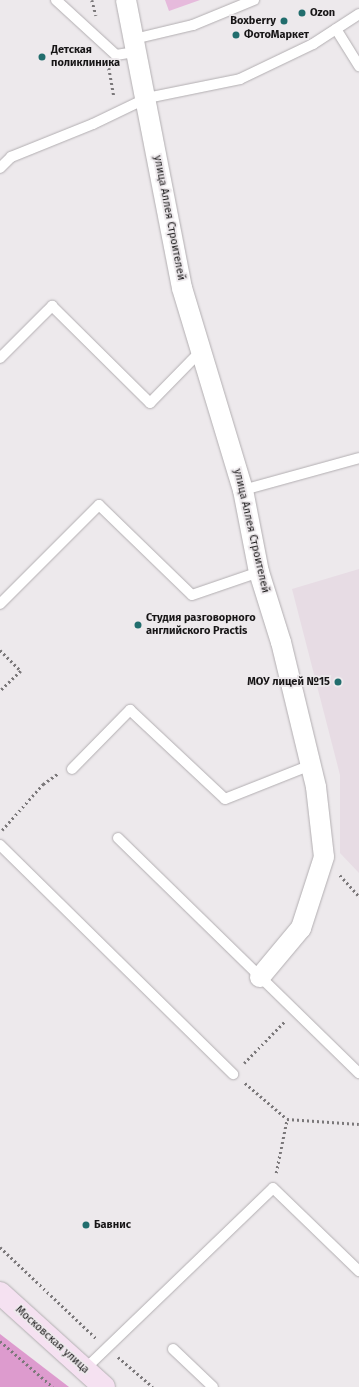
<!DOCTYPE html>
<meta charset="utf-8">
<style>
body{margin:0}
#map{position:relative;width:359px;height:1387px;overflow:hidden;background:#ede9ec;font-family:"Fira Sans",sans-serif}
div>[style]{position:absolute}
.built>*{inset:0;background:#e7dce4}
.green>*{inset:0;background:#e6badc}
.forest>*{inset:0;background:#dd9bce}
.path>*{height:2.5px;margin-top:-1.25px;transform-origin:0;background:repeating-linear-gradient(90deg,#7b787a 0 2px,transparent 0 5px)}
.roads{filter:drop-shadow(0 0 1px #b2aeb1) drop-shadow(0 0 1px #b2aeb1)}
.lane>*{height:10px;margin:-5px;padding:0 5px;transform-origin:5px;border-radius:5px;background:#fff}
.street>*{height:20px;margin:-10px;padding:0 10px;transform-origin:10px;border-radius:10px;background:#fff}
.secondary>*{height:22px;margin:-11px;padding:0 11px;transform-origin:11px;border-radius:11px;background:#f5e1f1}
.dots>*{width:11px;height:11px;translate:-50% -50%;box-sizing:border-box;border:2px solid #ede9ec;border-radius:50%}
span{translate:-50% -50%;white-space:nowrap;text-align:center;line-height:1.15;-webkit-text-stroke:3.5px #ede9ec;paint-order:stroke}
.poi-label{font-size:11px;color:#181617;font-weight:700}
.left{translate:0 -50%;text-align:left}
.right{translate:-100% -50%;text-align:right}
.street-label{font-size:11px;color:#181617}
</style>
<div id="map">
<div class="built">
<i style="clip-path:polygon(359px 569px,359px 873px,340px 853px,340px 775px,292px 589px)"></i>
</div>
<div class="green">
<i style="clip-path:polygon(165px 0,200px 0,169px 11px)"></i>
</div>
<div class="forest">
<i style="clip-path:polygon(0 1334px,69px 1387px,0 1387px)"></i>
</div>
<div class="path">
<i style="left:92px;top:0;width:16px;rotate:75deg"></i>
<i style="left:109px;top:68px;width:29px;rotate:80deg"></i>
<i style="left:0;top:650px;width:30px;rotate:45deg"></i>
<i style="left:21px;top:671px;width:29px;rotate:136deg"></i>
<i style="left:2px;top:830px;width:62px;rotate:-48.3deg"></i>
<i style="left:43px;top:784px;width:19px;rotate:-35deg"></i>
<i style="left:340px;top:875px;width:28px;rotate:48deg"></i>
<i style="left:244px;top:1063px;width:59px;rotate:-45.7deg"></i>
<i style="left:245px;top:1083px;width:55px;rotate:40.6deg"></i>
<i style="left:276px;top:1173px;width:55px;rotate:-78.5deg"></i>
<i style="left:287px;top:1119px;width:72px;rotate:4deg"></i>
<i style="left:0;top:1247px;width:132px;rotate:43.5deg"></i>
<i style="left:0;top:1341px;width:70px;rotate:41deg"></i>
<i style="left:118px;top:1357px;width:46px;rotate:40.6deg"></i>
</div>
<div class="roads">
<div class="lane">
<i style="left:56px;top:0;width:81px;rotate:42.5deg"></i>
<i style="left:116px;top:55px;width:20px;rotate:-9deg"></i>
<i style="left:336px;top:29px;width:44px;rotate:58.1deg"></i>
<i style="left:134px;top:39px;width:61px;rotate:-13.3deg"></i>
<i style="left:193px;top:25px;width:66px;rotate:-22.3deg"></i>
<i style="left:0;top:168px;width:16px;rotate:-45deg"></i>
<i style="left:11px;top:157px;width:88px;rotate:-21.9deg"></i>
<i style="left:93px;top:124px;width:60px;rotate:-25.7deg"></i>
<i style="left:147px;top:98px;width:95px;rotate:-11.5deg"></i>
<i style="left:240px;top:79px;width:81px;rotate:-25.6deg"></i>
<i style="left:313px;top:44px;width:55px;rotate:-33.1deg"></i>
<i style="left:0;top:358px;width:74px;rotate:-45deg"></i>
<i style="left:52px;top:306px;width:138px;rotate:44.7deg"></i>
<i style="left:150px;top:403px;width:73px;rotate:-45.6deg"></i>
<i style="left:243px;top:490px;width:120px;rotate:-15.4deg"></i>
<i style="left:0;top:604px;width:140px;rotate:-45deg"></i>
<i style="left:99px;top:505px;width:129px;rotate:44.1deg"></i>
<i style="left:192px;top:595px;width:71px;rotate:-18.9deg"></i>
<i style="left:72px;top:769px;width:83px;rotate:-45.5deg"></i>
<i style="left:130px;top:710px;width:130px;rotate:43.1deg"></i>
<i style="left:225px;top:799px;width:92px;rotate:-21.6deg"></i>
<i style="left:118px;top:838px;width:337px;rotate:44.3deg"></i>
<i style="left:0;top:845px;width:327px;rotate:44.5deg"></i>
<i style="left:173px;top:1349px;width:55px;rotate:43.5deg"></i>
<i style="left:84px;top:1370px;width:262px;rotate:-43.9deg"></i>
<i style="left:273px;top:1188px;width:120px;rotate:44deg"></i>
</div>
<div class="street">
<i style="left:126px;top:0;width:293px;rotate:79deg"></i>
<i style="left:182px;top:288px;width:211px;rotate:73.2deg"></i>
<i style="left:243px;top:490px;width:84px;rotate:79deg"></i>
<i style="left:259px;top:572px;width:73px;rotate:72.6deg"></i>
<i style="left:281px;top:642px;width:149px;rotate:76.4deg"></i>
<i style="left:316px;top:787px;width:70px;rotate:83.5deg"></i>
<i style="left:324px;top:857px;width:75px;rotate:107.9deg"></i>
<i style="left:301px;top:928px;width:64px;rotate:129.9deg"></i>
</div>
<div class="secondary">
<i style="left:0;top:1293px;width:140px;rotate:42.1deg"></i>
</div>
</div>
<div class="dots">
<i style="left:302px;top:13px;background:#216d6d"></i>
<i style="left:284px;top:21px;background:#216d6d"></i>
<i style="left:236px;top:35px;background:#216d6d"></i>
<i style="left:42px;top:57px;background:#216d6d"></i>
<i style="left:138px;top:625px;background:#216d6d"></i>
<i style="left:338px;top:682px;background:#216d6d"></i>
<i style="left:86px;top:1225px;background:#216d6d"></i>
</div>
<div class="poi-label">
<span class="left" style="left:310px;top:13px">Ozon</span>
<span class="right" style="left:276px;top:21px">Boxberry</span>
<span class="left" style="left:244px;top:35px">ФотоМаркет</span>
<span class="left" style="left:51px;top:57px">Детская<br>поликлиника</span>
<span class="left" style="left:146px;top:625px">Студия разговорного<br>английского Practis</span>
<span class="right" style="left:330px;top:682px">МОУ лицей №15</span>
<span class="left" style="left:94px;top:1225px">Бавнис</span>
</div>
<div class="street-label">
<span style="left:169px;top:218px;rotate:79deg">улица Аллея Строителей</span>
<span style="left:251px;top:531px;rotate:77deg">улица Аллея Строителей</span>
<span style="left:52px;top:1340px;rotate:42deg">Московская улица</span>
</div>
</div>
